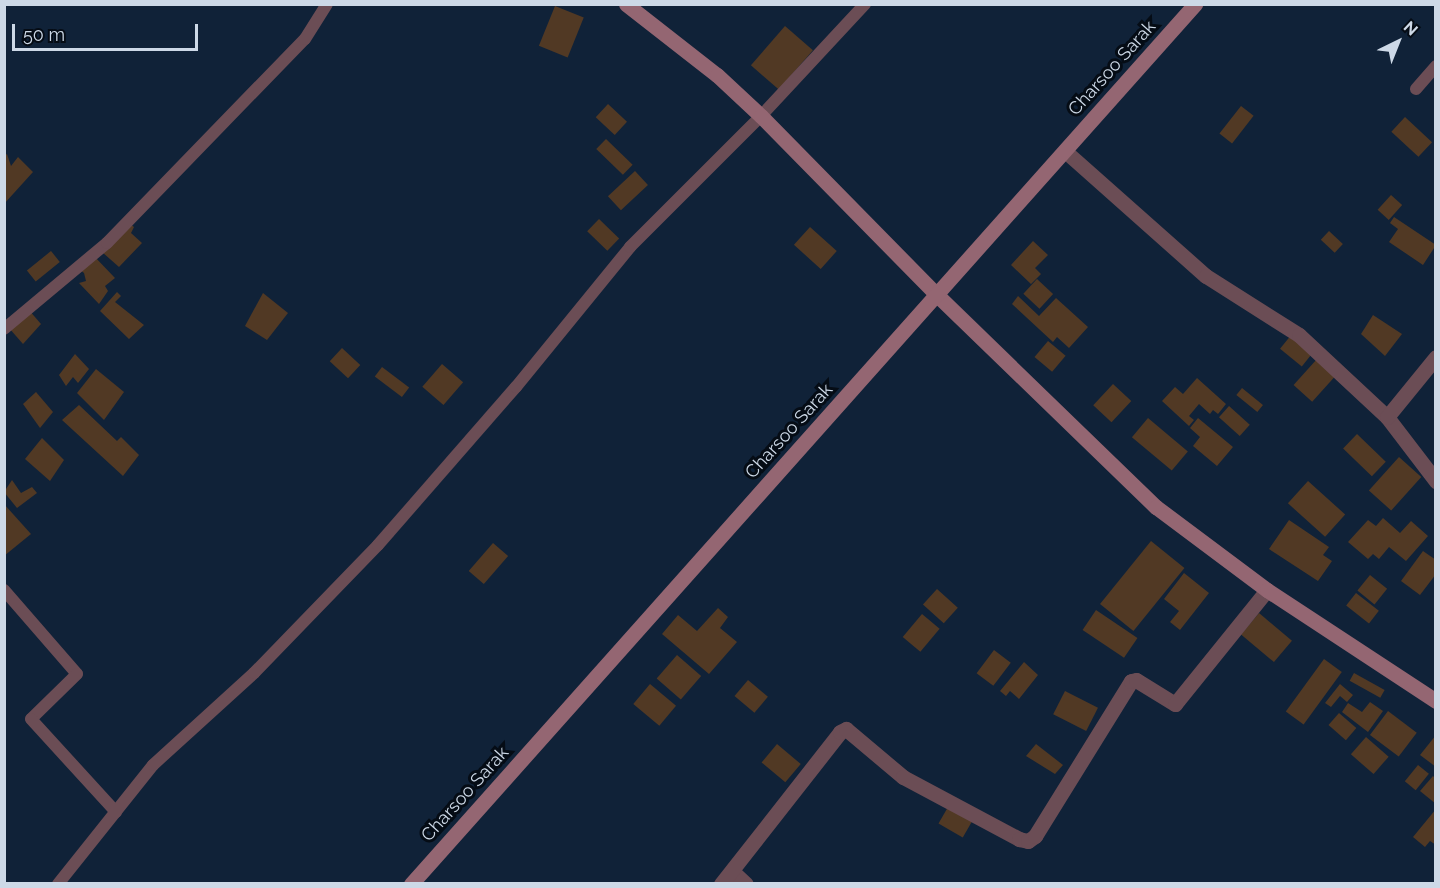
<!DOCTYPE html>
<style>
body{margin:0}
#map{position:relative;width:1440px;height:888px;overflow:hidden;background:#102238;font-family:Raleway,sans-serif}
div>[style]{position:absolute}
.building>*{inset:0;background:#513924;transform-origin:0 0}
.lane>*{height:12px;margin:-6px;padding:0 6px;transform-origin:6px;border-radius:6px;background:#6b4d55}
.street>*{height:15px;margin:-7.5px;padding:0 7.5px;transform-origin:7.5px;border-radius:7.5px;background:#6b4d55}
.secondary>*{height:15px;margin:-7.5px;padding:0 7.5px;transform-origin:7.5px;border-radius:7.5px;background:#946672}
span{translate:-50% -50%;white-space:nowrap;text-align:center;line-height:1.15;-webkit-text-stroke:6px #050c15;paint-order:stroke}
.street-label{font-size:18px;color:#cdd9e7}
.frame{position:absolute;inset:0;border:6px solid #cdd9e7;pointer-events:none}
.north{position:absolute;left:1368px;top:12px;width:60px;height:60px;-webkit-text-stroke:4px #050c15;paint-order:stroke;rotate:43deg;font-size:16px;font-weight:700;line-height:24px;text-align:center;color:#cdd9e7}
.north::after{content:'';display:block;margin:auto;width:21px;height:27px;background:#cdd9e7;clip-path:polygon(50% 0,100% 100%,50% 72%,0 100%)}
.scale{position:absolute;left:12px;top:24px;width:186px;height:27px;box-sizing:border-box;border:3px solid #cdd9e7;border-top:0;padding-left:8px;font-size:18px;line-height:21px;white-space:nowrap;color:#cdd9e7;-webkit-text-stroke:4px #050c15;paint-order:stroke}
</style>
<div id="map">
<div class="building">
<i style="left:555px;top:6px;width:31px;height:43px;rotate:22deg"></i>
<i style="left:785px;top:26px;width:37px;height:52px;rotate:41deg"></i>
<i style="left:608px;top:104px;width:26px;height:18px;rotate:43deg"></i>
<i style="left:1241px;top:106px;width:16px;height:35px;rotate:38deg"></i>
<i style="left:1405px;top:117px;width:37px;height:20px;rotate:43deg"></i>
<i style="left:606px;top:139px;width:37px;height:14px;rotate:44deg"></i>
<i style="clip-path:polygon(7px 154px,11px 166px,18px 157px,33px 172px,4px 204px,4px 156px)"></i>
<i style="left:635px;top:171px;width:19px;height:37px;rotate:47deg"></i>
<i style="left:1391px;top:195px;width:15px;height:20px;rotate:42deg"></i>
<i style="clip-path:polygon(1394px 217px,1436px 245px,1423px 265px,1389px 242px,1398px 229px,1390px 223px)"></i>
<i style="left:599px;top:219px;width:28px;height:17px;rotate:44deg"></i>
<i style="clip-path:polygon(129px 223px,134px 227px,131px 233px,142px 243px,119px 267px,102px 252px)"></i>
<i style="left:810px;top:227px;width:36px;height:24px;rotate:42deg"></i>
<i style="left:1329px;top:231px;width:19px;height:12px;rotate:43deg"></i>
<i style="clip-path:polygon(1033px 241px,1048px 255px,1035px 268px,1041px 274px,1031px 284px,1011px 265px)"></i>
<i style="left:51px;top:251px;width:14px;height:31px;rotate:51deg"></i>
<i style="clip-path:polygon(93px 255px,115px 278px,105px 286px,108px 291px,99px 304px,79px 283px,86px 281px,84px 273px,79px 269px)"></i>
<i style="left:1037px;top:279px;width:22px;height:20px;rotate:43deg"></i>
<i style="clip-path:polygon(117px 292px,121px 296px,115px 302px,144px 325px,129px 339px,100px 311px)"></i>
<i style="clip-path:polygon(263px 293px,288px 313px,267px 340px,245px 326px)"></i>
<i style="clip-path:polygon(1018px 296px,1039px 316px,1056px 298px,1088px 327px,1069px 348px,1057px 337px,1053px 342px,1012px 304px)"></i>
<i style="clip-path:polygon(28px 309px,41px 324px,23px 344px,9px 328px)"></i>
<i style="clip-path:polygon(1373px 315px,1402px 334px,1385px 356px,1361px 334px)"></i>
<i style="left:1292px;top:334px;width:28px;height:19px;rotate:39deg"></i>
<i style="left:1048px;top:341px;width:23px;height:21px;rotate:40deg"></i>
<i style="left:342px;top:348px;width:25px;height:18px;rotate:43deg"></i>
<i style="clip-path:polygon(75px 354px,89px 369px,78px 383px,73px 377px,66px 386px,59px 375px)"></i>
<i style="left:1317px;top:359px;width:25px;height:35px;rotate:42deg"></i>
<i style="left:442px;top:364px;width:28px;height:30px;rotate:41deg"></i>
<i style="left:382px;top:367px;width:34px;height:12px;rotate:37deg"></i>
<i style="clip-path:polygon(96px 369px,124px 392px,104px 420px,77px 393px)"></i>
<i style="clip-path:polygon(1197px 378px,1226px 404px,1218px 414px,1213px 410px,1210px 414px,1199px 404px,1189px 416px,1194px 420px,1189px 426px,1162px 401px,1175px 387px,1183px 394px)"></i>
<i style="left:1113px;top:384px;width:25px;height:29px;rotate:43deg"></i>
<i style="left:1242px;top:388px;width:27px;height:9px;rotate:39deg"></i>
<i style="clip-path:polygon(36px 392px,53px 412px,40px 428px,23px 404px)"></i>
<i style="clip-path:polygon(79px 405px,117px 441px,121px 437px,139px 455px,123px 476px,62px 420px)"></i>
<i style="left:1229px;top:406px;width:28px;height:15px;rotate:42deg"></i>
<i style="left:1148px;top:418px;width:52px;height:25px;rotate:40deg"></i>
<i style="clip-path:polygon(1198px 418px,1233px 447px,1217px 466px,1193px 446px,1200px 437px,1190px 428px)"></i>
<i style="left:1357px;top:434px;width:40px;height:20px;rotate:44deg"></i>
<i style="clip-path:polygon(42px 438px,64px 460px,50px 481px,25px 459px)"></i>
<i style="left:1399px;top:457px;width:30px;height:45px;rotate:42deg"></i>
<i style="clip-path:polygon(12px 480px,21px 493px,32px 487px,37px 493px,17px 508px,4px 492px)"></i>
<i style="left:1308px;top:481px;width:50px;height:30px;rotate:42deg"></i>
<i style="clip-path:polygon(4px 504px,31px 534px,4px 556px)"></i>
<i style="clip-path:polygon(1383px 518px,1400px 533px,1411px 521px,1428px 536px,1406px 561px,1389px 547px,1379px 559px,1373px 554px,1368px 559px,1348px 542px,1368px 520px,1376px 526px)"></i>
<i style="clip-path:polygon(1289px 520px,1329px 547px,1323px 555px,1332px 561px,1318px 581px,1269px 549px)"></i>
<i style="left:1151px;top:541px;width:43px;height:81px;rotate:39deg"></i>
<i style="left:493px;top:543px;width:20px;height:37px;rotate:41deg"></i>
<i style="clip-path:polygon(1423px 551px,1436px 560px,1436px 574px,1420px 595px,1401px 581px)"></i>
<i style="clip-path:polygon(1184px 573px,1209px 593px,1180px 630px,1170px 622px,1179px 611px,1164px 599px)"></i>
<i style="left:1370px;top:575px;width:22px;height:20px;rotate:39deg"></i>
<i style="left:937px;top:589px;width:28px;height:21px;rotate:42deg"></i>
<i style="left:1356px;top:593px;width:29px;height:16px;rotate:38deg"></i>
<i style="clip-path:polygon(718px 608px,728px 617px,720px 628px,737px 642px,709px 674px,662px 634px,678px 615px,697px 631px)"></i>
<i style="left:1096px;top:610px;width:50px;height:24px;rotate:34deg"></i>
<i style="left:1259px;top:613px;width:43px;height:28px;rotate:40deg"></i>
<i style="left:922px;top:614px;width:23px;height:30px;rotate:40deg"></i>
<i style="left:994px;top:650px;width:21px;height:29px;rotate:37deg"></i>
<i style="left:677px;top:655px;width:32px;height:31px;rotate:41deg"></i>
<i style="left:1324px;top:659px;width:22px;height:65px;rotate:36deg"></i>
<i style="clip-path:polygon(1024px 662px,1038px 675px,1019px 699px,1010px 691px,1006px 696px,1000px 691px)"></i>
<i style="left:1354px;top:673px;width:35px;height:9px;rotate:29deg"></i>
<i style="left:748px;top:680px;width:26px;height:21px;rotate:40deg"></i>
<i style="left:650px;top:684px;width:34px;height:26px;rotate:40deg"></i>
<i style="clip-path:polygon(1340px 684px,1353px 695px,1347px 702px,1340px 696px,1331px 707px,1325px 703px)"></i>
<i style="left:1065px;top:691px;width:37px;height:26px;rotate:27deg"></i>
<i style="clip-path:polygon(1370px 702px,1383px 711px,1368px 732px,1342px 712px,1348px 703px,1362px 712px)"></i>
<i style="left:1388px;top:711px;width:36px;height:30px;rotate:37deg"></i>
<i style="left:1339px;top:713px;width:23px;height:16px;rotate:41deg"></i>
<i style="clip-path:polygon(1436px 735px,1436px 767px,1420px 755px)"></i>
<i style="left:1366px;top:737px;width:30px;height:23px;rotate:41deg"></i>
<i style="left:777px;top:744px;width:31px;height:24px;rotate:40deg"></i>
<i style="clip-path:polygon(1036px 744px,1063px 765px,1055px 774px,1026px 756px)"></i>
<i style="left:1418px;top:765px;width:14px;height:21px;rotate:39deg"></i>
<i style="clip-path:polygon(1433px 776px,1436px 779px,1436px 804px,1420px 791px)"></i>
<i style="left:948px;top:807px;width:28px;height:19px;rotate:30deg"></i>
<i style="clip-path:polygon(1436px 809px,1436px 845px,1430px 841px,1425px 847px,1413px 837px)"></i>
</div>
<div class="lane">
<i style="left:1416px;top:89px;width:30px;rotate:-49deg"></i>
<i style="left:4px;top:329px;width:134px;rotate:-39.9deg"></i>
<i style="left:107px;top:243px;width:284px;rotate:-45.9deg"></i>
<i style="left:305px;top:39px;width:41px;rotate:-57.8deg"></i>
<i style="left:4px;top:590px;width:111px;rotate:49deg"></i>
<i style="left:77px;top:674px;width:64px;rotate:135.6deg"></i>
<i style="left:31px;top:719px;width:126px;rotate:47.6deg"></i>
<i style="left:58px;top:884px;width:152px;rotate:-51.4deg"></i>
<i style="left:153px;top:765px;width:137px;rotate:-42.3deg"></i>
<i style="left:254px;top:673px;width:178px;rotate:-45.9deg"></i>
<i style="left:378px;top:545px;width:210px;rotate:-48.9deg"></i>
<i style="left:516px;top:387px;width:181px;rotate:-50.8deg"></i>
<i style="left:630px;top:247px;width:185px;rotate:-45deg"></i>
<i style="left:761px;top:116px;width:153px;rotate:-47.1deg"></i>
</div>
<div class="street">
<i style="left:1065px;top:151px;width:188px;rotate:41.6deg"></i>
<i style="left:1206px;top:276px;width:110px;rotate:32.4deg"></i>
<i style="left:1299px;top:335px;width:120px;rotate:43deg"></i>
<i style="left:1387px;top:417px;width:81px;rotate:52.6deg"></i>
<i style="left:1387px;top:417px;width:77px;rotate:-50.8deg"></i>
<i style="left:732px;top:871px;width:19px;rotate:43deg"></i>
<i style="left:721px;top:884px;width:193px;rotate:-51.9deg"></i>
<i style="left:840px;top:732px;width:7px;rotate:-27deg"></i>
<i style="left:846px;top:729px;width:75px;rotate:40.1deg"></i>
<i style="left:903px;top:777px;width:132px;rotate:28.1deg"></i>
<i style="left:1019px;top:839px;width:9px;rotate:13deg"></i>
<i style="left:1028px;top:841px;width:9px;rotate:-36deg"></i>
<i style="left:1035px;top:836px;width:182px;rotate:-58.2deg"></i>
<i style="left:1131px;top:681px;width:5px;rotate:-11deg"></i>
<i style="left:1136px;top:680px;width:46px;rotate:31.6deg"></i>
<i style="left:1175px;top:704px;width:146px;rotate:-51.1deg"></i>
</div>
<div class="secondary">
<i style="left:626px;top:4px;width:115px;rotate:38deg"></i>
<i style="left:717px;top:75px;width:60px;rotate:43deg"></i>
<i style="left:761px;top:116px;width:251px;rotate:45.5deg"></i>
<i style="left:937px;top:295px;width:305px;rotate:44.1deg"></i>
<i style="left:1156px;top:507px;width:139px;rotate:36.8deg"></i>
<i style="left:1267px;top:590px;width:202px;rotate:33.3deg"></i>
<i style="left:411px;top:884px;width:1179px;rotate:-48.3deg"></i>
</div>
<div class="street-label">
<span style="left:1112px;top:68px;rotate:-48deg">Charsoo Sarak</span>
<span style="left:789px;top:431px;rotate:-48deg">Charsoo Sarak</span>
<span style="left:465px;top:794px;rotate:-48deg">Charsoo Sarak</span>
</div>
<div class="frame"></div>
<div class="north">N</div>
<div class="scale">50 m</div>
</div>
